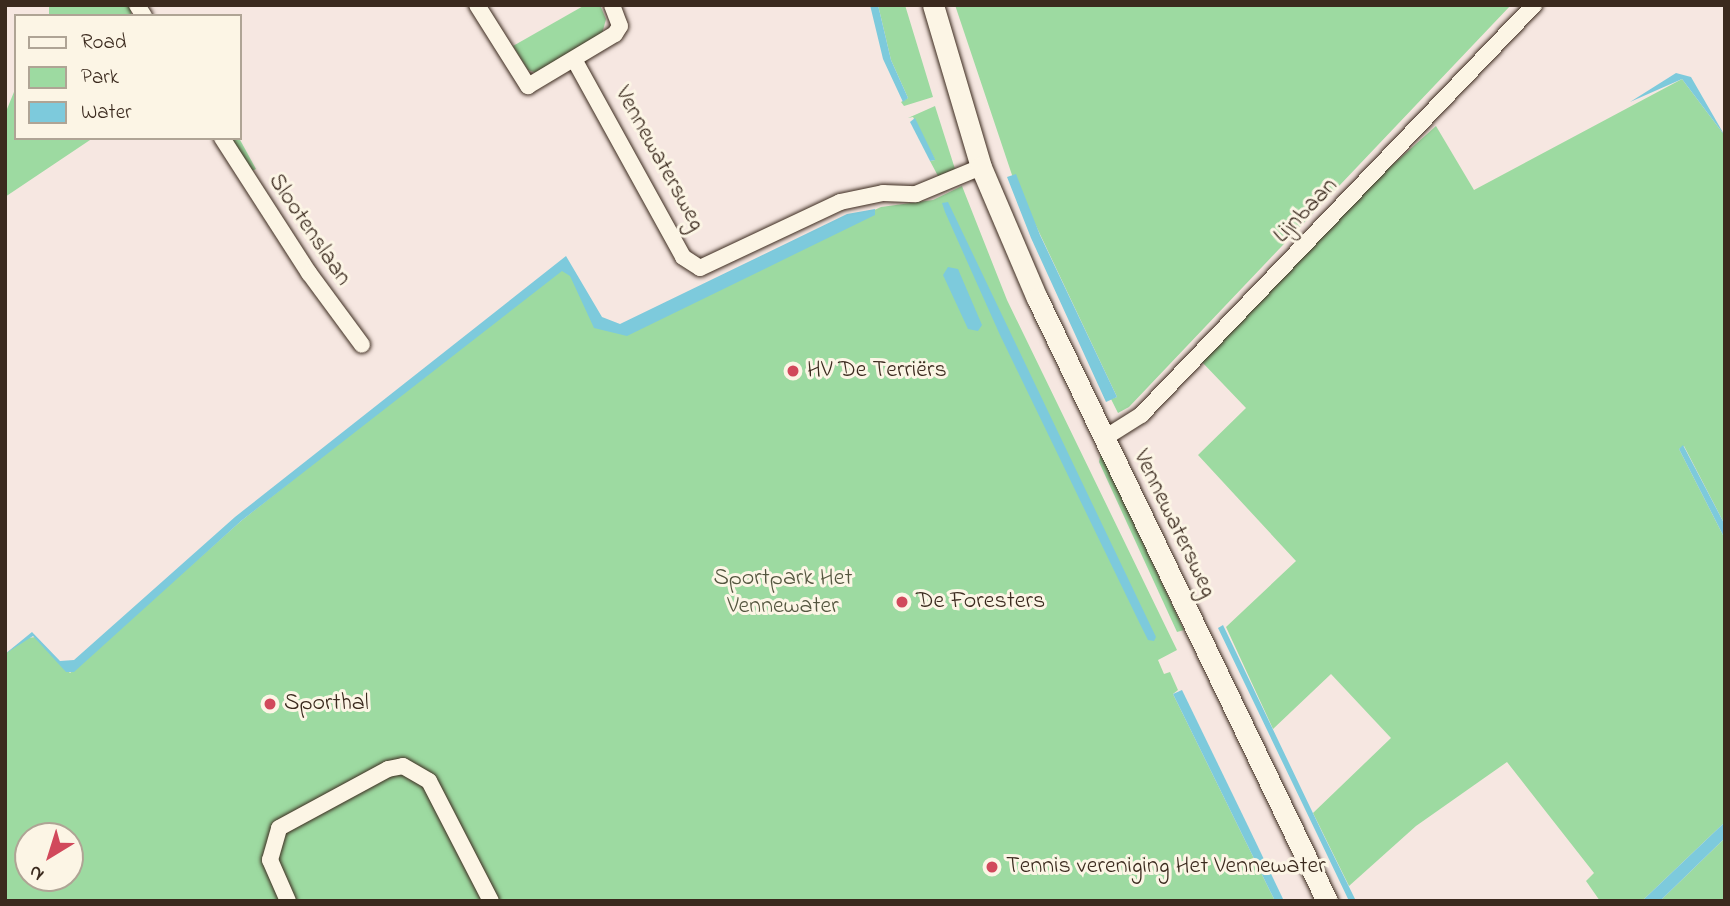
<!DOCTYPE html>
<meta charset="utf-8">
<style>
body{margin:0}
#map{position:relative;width:1730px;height:906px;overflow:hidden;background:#f6e7e1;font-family:"Indie Flower",sans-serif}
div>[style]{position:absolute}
.green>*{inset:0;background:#9ddaa1;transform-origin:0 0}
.water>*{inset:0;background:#7dcadc}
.roads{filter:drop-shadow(0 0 2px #3b2a1e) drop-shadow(0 0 2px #3b2a1e)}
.street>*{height:16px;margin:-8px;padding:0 8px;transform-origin:8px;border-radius:8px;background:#fcf5e5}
.secondary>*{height:21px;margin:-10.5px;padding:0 10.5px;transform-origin:10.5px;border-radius:10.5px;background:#fcf5e5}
.dots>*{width:19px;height:19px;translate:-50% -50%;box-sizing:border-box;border:4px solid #fcf5e5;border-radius:50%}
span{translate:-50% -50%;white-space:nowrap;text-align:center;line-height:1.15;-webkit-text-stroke:6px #fcf5e5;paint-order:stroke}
.street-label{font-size:24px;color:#3b2a1e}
.poi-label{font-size:24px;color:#3b2a1e}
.left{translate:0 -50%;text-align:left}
.park-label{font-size:24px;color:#54563f}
.frame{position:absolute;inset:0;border:7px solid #3b2a1e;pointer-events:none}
.legend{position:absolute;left:14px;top:14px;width:228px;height:126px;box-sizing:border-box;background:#fcf5e5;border:2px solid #afa495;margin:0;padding:9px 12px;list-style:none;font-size:21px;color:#3b2a1e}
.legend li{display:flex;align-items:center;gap:14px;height:35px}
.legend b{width:35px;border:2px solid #afa495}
.north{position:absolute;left:14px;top:822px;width:70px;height:70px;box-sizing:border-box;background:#fcf5e5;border:2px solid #afa495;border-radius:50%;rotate:218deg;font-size:19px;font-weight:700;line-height:28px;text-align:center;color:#3b2a1e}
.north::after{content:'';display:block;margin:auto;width:24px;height:32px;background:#d1495b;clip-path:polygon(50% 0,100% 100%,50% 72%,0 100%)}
</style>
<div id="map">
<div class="green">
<i style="left:49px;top:5px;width:82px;height:12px"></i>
<i style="clip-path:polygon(585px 5px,600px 5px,606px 19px,601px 38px,537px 73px,528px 70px,513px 46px)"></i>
<i style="clip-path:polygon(878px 5px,905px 5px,933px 97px,904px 106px,901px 102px,908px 98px,891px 60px)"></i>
<i style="clip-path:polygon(955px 5px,1511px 5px,1129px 407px,1118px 413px,1111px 399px,1117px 397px,1012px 175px)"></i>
<i style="clip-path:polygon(1682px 79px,1725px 136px,1725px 525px,1684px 446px,1679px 449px,1725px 539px,1725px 822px,1642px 901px,1600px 901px,1586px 881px,1594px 873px,1507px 762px,1416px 826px,1349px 886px,1313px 813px,1391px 738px,1331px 674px,1273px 729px,1226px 627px,1296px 561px,1198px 455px,1246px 408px,1201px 361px,1370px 185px,1436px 126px,1474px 190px)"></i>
<i style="clip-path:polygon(16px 87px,16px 138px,93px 138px,5px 197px,5px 114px)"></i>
<i style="clip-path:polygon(935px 106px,955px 169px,938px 176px,930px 161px,935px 160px,913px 117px,908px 118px)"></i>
<i style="clip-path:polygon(228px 138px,239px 138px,256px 169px,250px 172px)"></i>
<i style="clip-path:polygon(evenodd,962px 186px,1007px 300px,1177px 650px,1158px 660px,1164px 674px,1170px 672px,1178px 690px,1173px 694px,1275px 901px,5px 901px,5px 654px,27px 638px,36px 637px,70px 673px,241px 521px,566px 263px,595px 316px,615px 328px,881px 207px,933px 200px,962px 186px,28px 836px,70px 836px,70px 878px,28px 878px,28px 836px)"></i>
<i style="clip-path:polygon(1101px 453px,1184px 630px,1177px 632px,1099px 462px)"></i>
<i style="clip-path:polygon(1725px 838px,1725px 901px,1660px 901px,1661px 900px)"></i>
</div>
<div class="water">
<i style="clip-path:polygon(870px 5px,878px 5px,891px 60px,908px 98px,903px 102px,883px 59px)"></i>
<i style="clip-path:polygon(1676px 73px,1691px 77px,1725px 136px,1682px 79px,1630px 102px)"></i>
<i style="clip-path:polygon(915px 118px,935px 159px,935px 160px,930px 161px,910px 122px)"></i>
<i style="clip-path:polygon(1016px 174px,1040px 235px,1117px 397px,1106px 402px,1031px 238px,1007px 177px)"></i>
<i style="clip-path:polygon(948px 202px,1156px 637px,1154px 641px,1148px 640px,1140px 624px,1000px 335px,945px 212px,942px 203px)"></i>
<i style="clip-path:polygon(875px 209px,875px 215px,627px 336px,594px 328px,570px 276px,562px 271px,241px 521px,74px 672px,66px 672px,33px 636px,5px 654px,32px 632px,60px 661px,74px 660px,235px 517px,566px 256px,602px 317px,620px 324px,847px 214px)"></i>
<i style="clip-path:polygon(948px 267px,958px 269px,982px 325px,978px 331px,968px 329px,943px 275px)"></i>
<i style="clip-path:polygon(1683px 445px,1725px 525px,1725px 539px,1679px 449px)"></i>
<i style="clip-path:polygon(1223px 625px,1322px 832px,1356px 901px,1349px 901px,1317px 834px,1218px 628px)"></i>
<i style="clip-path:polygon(1182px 690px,1248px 826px,1284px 901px,1275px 901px,1173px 694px)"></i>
<i style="clip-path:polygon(1725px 822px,1725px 838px,1661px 900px,1642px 901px)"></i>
</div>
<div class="roads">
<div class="street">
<i style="left:137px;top:5px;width:13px;rotate:58deg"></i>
<i style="left:477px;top:5px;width:96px;rotate:57.8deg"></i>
<i style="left:528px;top:86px;width:101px;rotate:-30.9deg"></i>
<i style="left:615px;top:34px;width:9px;rotate:-58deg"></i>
<i style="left:620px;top:26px;width:22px;rotate:-111deg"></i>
<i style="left:575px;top:61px;width:224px;rotate:61.1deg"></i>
<i style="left:683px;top:257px;width:20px;rotate:33deg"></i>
<i style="left:700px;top:268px;width:155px;rotate:-25.2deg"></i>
<i style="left:840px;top:202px;width:44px;rotate:-11.8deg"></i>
<i style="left:883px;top:193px;width:33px;rotate:2deg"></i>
<i style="left:916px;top:194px;width:70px;rotate:-22.6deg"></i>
<i style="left:222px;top:138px;width:161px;rotate:57.2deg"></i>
<i style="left:309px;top:273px;width:89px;rotate:53.6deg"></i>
<i style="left:1103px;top:439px;width:45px;rotate:-32.3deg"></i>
<i style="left:1141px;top:415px;width:568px;rotate:-46.21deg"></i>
<i style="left:288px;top:901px;width:45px;rotate:-113.7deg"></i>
<i style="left:270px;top:860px;width:33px;rotate:-74deg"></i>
<i style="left:279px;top:828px;width:124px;rotate:-28.4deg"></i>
<i style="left:388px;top:769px;width:15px;rotate:-11deg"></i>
<i style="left:403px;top:766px;width:30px;rotate:30deg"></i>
<i style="left:429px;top:781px;width:135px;rotate:62.7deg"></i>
</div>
<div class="secondary">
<i style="left:933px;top:5px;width:169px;rotate:73.5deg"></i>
<i style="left:981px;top:167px;width:142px;rotate:66.9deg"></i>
<i style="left:1037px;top:298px;width:669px;rotate:64.32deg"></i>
</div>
</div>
<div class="dots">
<i style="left:793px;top:371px;background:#d1495b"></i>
<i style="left:902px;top:602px;background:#d1495b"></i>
<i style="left:270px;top:704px;background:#d1495b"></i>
<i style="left:992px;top:867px;background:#d1495b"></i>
</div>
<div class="street-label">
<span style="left:659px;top:159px;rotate:61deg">Vennewatersweg</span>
<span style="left:1306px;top:211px;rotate:-46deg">Lijnbaan</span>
<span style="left:309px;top:230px;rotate:56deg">Slootenslaan</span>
<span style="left:1174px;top:524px;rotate:64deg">Vennewatersweg</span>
</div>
<div class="poi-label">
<span class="left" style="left:807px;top:371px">HV De Terriërs</span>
<span class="left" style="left:916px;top:602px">De Foresters</span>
<span class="left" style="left:284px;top:704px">Sporthal</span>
<span class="left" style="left:1006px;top:867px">Tennis vereniging Het Vennewater</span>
</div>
<div class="park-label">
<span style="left:783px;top:593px">Sportpark Het<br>Vennewater</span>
</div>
<div class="frame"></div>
<ul class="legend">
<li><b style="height:9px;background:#fcf5e5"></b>Road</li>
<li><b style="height:19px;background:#9ddaa1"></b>Park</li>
<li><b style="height:19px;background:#7dcadc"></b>Water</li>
</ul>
<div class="north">N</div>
</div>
